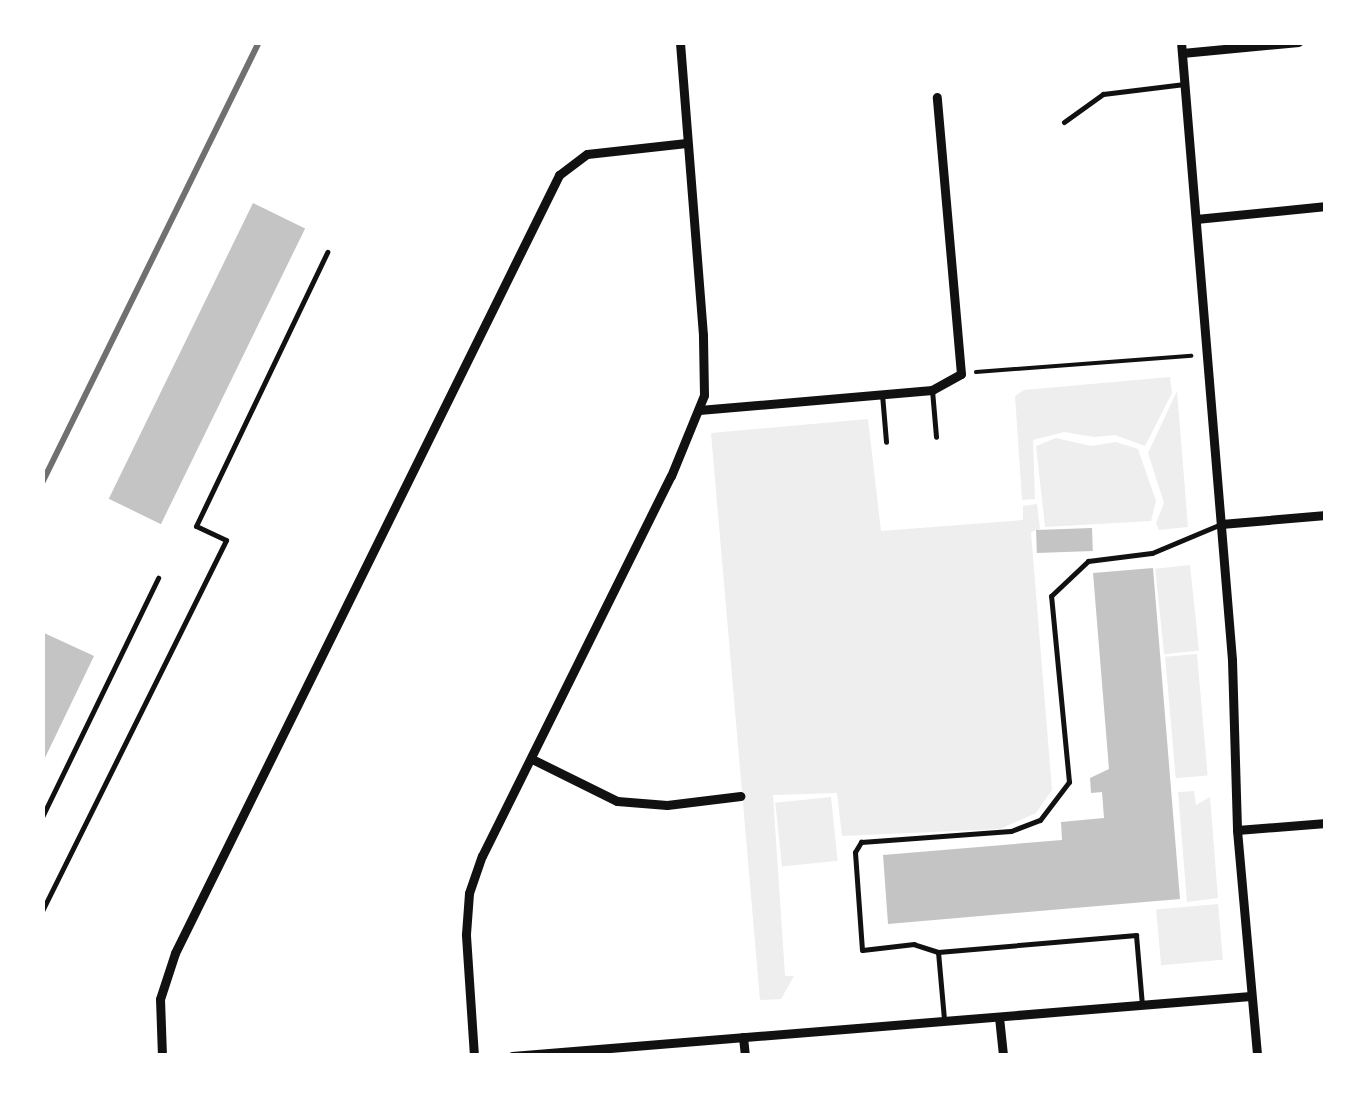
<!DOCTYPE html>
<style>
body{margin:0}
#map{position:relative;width:1368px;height:1098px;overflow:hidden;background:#fff;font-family:"Alegreya Sans",sans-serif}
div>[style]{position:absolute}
.green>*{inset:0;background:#eee;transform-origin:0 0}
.building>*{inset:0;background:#c4c4c4;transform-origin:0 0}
.path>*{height:4px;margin:-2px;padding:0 2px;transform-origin:2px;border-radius:2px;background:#111}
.service>*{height:5px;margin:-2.5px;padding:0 2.5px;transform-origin:2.5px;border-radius:2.5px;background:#111}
.minor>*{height:9px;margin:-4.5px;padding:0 4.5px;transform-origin:4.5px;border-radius:4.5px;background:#111}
.rail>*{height:6px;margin:-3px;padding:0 3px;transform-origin:3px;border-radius:3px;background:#707070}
span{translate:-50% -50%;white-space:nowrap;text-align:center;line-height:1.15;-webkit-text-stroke:10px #fff;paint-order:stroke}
.frame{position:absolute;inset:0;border:45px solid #fff;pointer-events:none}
</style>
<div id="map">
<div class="green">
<i style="clip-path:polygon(1170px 377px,1172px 393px,1145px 446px,1115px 435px,1094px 437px,1064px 432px,1033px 440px,1035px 499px,1022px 500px,1015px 396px,1024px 390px)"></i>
<i style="clip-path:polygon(1177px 391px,1188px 527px,1159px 530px,1156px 523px,1164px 503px,1148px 453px)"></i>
<i style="clip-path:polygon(868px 419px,881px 531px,1023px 520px,1023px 506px,1037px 504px,1040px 529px,1031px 532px,1052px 790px,1036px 813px,1000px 829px,842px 836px,837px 793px,773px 795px,785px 976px,794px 976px,781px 999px,760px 1000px,711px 433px)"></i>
<i style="clip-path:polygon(1056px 438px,1091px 446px,1116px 442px,1138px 449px,1156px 501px,1151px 521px,1045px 527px,1036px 446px)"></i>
<i style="left:1190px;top:565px;width:86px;height:35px;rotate:84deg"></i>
<i style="left:1197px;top:654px;width:122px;height:32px;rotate:85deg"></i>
<i style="clip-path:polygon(1194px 791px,1196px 805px,1210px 797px,1218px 898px,1187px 902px,1178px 792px)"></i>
<i style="left:831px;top:797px;width:64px;height:56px;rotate:84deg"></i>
<i style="left:1218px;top:904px;width:56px;height:62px;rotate:85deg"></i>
</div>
<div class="building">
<i style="left:253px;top:203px;width:58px;height:329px;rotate:26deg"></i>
<i style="left:1092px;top:528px;width:23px;height:56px;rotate:88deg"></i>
<i style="clip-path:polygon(1153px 568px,1180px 899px,888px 924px,883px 855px,1062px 840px,1061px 822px,1104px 818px,1102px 792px,1091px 793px,1090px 778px,1109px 769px,1093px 573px)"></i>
<i style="clip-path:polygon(42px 632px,94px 656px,42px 764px)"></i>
</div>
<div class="path">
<i style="left:976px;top:372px;width:216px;rotate:-4.3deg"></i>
</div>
<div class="service">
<i style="left:1064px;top:122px;width:48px;rotate:-35.7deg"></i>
<i style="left:1103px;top:94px;width:82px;rotate:-7deg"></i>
<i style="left:932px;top:390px;width:47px;rotate:85.1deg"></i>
<i style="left:882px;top:394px;width:48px;rotate:85.2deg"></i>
<i style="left:42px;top:817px;width:266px;rotate:-64.1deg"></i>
<i style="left:42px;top:911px;width:414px;rotate:-63.6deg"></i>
<i style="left:226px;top:540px;width:33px;rotate:-155deg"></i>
<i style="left:196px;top:526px;width:304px;rotate:-64.4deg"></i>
<i style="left:938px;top:952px;width:25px;rotate:-162deg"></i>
<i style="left:914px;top:944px;width:52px;rotate:173.4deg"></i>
<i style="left:862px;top:950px;width:98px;rotate:-94.1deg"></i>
<i style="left:855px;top:852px;width:12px;rotate:-59deg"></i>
<i style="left:861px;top:842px;width:150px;rotate:-4.2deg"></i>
<i style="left:1011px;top:831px;width:31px;rotate:-21deg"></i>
<i style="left:1040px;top:820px;width:48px;rotate:-52.7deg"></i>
<i style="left:1069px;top:782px;width:187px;rotate:-95.5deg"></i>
<i style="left:1051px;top:596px;width:51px;rotate:-43.4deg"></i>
<i style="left:1088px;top:561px;width:64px;rotate:-7.1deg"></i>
<i style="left:1152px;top:553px;width:75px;rotate:-22.8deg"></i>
<i style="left:944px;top:1019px;width:67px;rotate:-95.1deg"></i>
<i style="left:938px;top:952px;width:199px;rotate:-4.9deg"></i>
<i style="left:1136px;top:935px;width:70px;rotate:85.1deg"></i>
</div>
<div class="minor">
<i style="left:1181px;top:42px;width:620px;rotate:85.28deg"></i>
<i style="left:1232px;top:660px;width:170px;rotate:88.3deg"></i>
<i style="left:1237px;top:830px;width:227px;rotate:84.9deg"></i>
<i style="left:1182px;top:53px;width:117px;rotate:-5.4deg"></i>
<i style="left:1196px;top:219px;width:131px;rotate:-5.7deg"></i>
<i style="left:699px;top:410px;width:234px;rotate:-4.9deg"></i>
<i style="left:932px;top:390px;width:33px;rotate:-29deg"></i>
<i style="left:961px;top:374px;width:278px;rotate:-95deg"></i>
<i style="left:1221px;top:524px;width:105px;rotate:-4.9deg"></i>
<i style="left:532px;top:759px;width:95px;rotate:26.3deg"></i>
<i style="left:617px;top:801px;width:50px;rotate:4.6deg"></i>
<i style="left:667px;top:805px;width:74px;rotate:-7deg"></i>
<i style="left:1237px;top:830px;width:89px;rotate:-4.5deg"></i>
<i style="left:999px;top:1017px;width:39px;rotate:84deg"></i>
<i style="left:743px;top:1037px;width:19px;rotate:84deg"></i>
<i style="left:162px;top:1056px;width:57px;rotate:-92deg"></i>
<i style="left:160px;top:999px;width:48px;rotate:-71.9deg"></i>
<i style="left:175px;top:953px;width:868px;rotate:-63.73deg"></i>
<i style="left:559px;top:175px;width:35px;rotate:-37deg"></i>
<i style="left:587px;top:154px;width:100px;rotate:-6.3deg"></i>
<i style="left:474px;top:1056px;width:122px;rotate:-93.8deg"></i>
<i style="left:466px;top:934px;width:41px;rotate:-85.8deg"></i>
<i style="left:469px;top:893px;width:39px;rotate:-71deg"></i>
<i style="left:482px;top:856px;width:424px;rotate:-63.6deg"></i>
<i style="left:671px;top:476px;width:87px;rotate:-67.8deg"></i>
<i style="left:704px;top:395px;width:60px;rotate:-91deg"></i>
<i style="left:703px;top:335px;width:294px;rotate:-94.5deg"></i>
<i style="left:512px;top:1056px;width:741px;rotate:-4.64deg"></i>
</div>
<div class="rail">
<i style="left:42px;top:483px;width:491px;rotate:-63.8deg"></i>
</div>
<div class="frame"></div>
</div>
